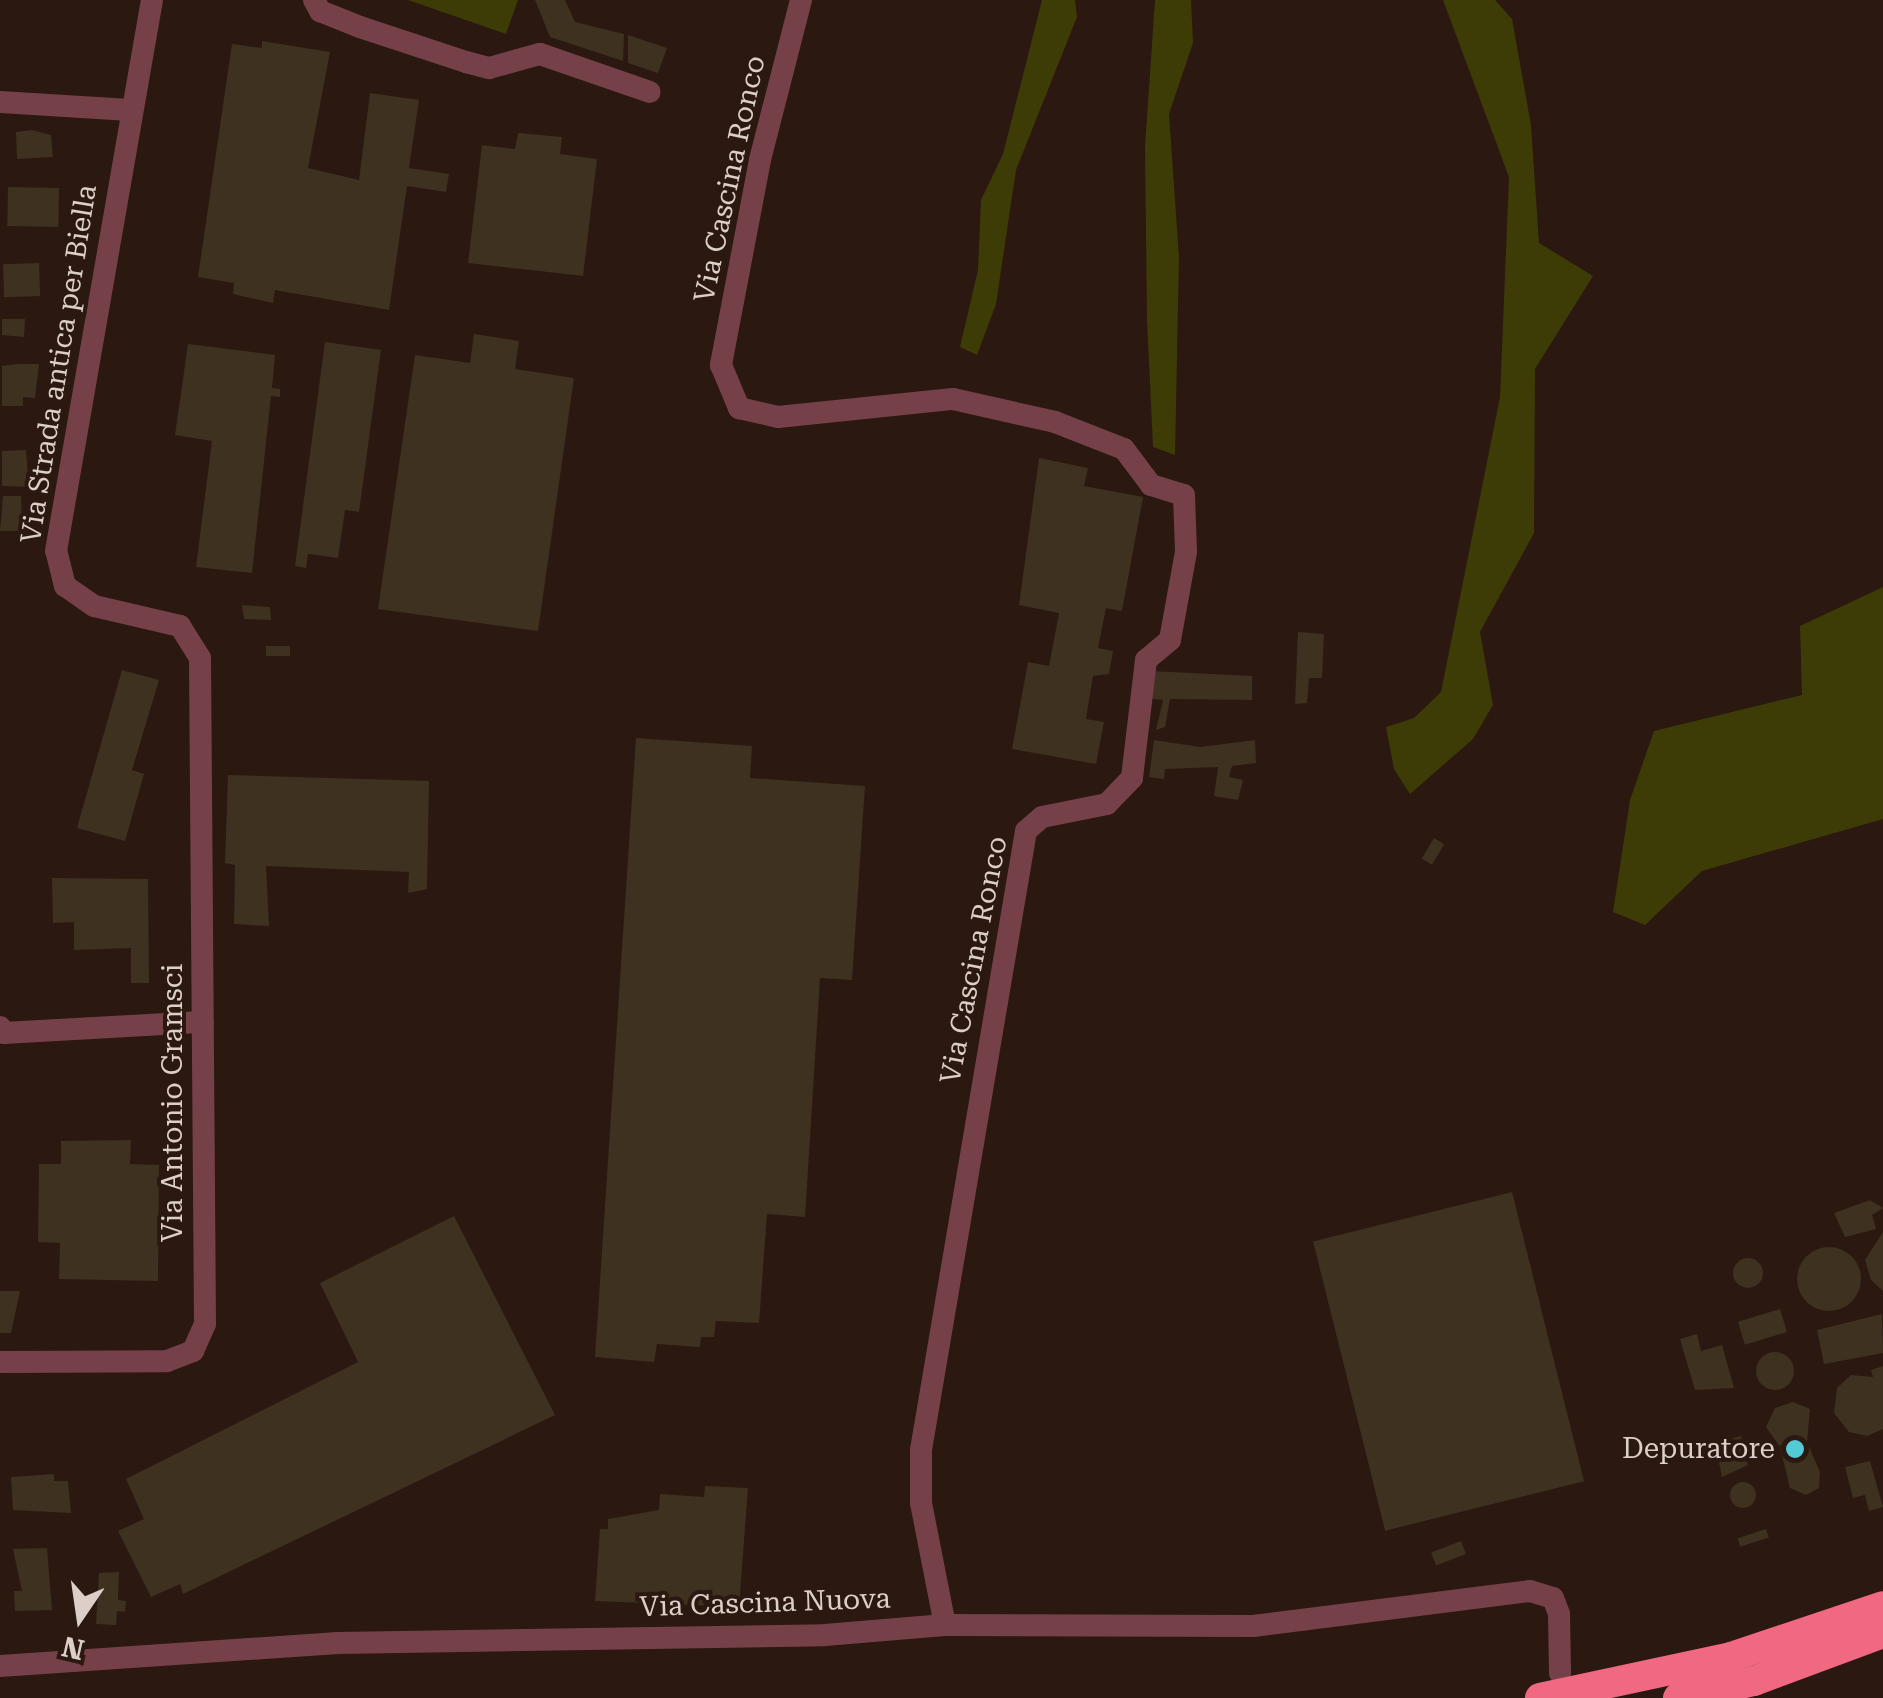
<!DOCTYPE html>
<style>
body{margin:0}
#map{position:relative;width:1883px;height:1698px;overflow:hidden;background:#2b1811;font-family:"Roboto Serif",serif}
div>[style]{position:absolute}
.green>*{inset:0;background:#3d3b06}
.building>*{inset:0;background:#3e311f;transform-origin:0 0}
.round{border-radius:50%}
.street>*{height:22px;margin:-11px;padding:0 11px;transform-origin:11px;border-radius:11px;background:#764049}
.highway>*{height:30px;margin:-15px;padding:0 15px;transform-origin:15px;border-radius:15px;background:#f16883}
.dots>*{width:28px;height:28px;translate:-50% -50%;box-sizing:border-box;border:5px solid #2b1811;border-radius:50%}
span{translate:-50% -50%;white-space:nowrap;text-align:center;line-height:1.15;-webkit-text-stroke:8px #2b1811;paint-order:stroke}
.street-label{font-size:28px;color:#dccec9}
.poi-label{font-size:28px;color:#dccec9}
.right{translate:-100% -50%;text-align:right}
.north{position:absolute;left:30px;top:1568px;width:100px;height:100px;-webkit-text-stroke:8px #2b1811;paint-order:stroke;rotate:193deg;font-size:28px;font-weight:700;line-height:40px;text-align:center;color:#dccec9}
.north::after{content:'';display:block;margin:auto;width:35px;height:45px;background:#dccec9;clip-path:polygon(50% 0,100% 100%,50% 72%,0 100%)}
</style>
<div id="map">
<div class="green">
<i style="clip-path:polygon(408px 0,518px 0,506px 34px)"></i>
<i style="clip-path:polygon(1042px 0,1075px 0,1077px 17px,1016px 170px,996px 304px,977px 355px,960px 347px,978px 270px,981px 200px,1003px 154px)"></i>
<i style="clip-path:polygon(1155px 0,1191px 0,1193px 43px,1169px 114px,1179px 257px,1175px 455px,1153px 447px,1147px 320px,1145px 146px)"></i>
<i style="clip-path:polygon(1443px 0,1495px 0,1512px 19px,1531px 125px,1539px 243px,1593px 276px,1535px 369px,1534px 533px,1480px 632px,1493px 705px,1473px 739px,1410px 794px,1394px 769px,1386px 727px,1414px 718px,1441px 692px,1500px 397px,1509px 177px)"></i>
<i style="clip-path:polygon(1883px 587px,1883px 819px,1702px 871px,1645px 925px,1613px 912px,1630px 800px,1654px 731px,1802px 695px,1800px 626px)"></i>
</div>
<div class="building">
<i style="clip-path:polygon(535px 0,565px 0,575px 22px,624px 34px,623px 61px,550px 37px)"></i>
<i style="clip-path:polygon(628px 35px,667px 48px,658px 73px,628px 63px)"></i>
<i style="clip-path:polygon(262px 41px,330px 52px,308px 168px,359px 180px,370px 93px,419px 100px,409px 168px,449px 174px,446px 192px,407px 186px,389px 310px,275px 290px,273px 303px,233px 294px,234px 283px,198px 277px,232px 44px,262px 48px)"></i>
<i style="clip-path:polygon(32px 130px,51px 135px,53px 157px,17px 159px,16px 132px)"></i>
<i style="clip-path:polygon(518px 133px,562px 137px,560px 154px,597px 159px,583px 276px,468px 263px,482px 145px,515px 149px)"></i>
<i style="left:8px;top:187px;width:51px;height:39px;rotate:1deg"></i>
<i style="left:39px;top:263px;width:33px;height:36px;rotate:88deg"></i>
<i style="clip-path:polygon(2px 319px,25px 319px,24px 337px,2px 335px)"></i>
<i style="clip-path:polygon(474px 334px,519px 341px,515px 369px,574px 378px,538px 631px,378px 609px,415px 355px,470px 363px)"></i>
<i style="clip-path:polygon(325px 342px,381px 350px,359px 512px,345px 510px,338px 558px,308px 554px,306px 568px,295px 566px)"></i>
<i style="clip-path:polygon(188px 344px,275px 355px,272px 388px,280px 389px,280px 397px,271px 396px,252px 573px,196px 567px,212px 441px,175px 435px)"></i>
<i style="clip-path:polygon(18px 364px,39px 364px,35px 398px,23px 397px,23px 406px,2px 406px,2px 366px)"></i>
<i style="clip-path:polygon(26px 450px,29px 487px,2px 486px,2px 451px)"></i>
<i style="clip-path:polygon(1039px 458px,1088px 468px,1084px 486px,1143px 497px,1122px 611px,1106px 608px,1098px 648px,1113px 651px,1109px 674px,1093px 676px,1086px 719px,1104px 722px,1096px 764px,1012px 749px,1028px 662px,1049px 666px,1059px 613px,1019px 605px)"></i>
<i style="clip-path:polygon(3px 496px,21px 496px,22px 531px,0 531px)"></i>
<i style="clip-path:polygon(242px 605px,270px 607px,271px 620px,244px 619px)"></i>
<i style="clip-path:polygon(1298px 632px,1324px 634px,1322px 678px,1309px 678px,1307px 703px,1295px 704px)"></i>
<i style="left:266px;top:646px;width:24px;height:10px"></i>
<i style="clip-path:polygon(122px 670px,159px 680px,132px 770px,144px 774px,125px 841px,77px 828px)"></i>
<i style="clip-path:polygon(1151px 671px,1252px 676px,1252px 700px,1170px 699px,1165px 727px,1156px 730px,1163px 700px,1147px 698px)"></i>
<i style="clip-path:polygon(636px 738px,752px 746px,750px 778px,865px 786px,852px 980px,820px 978px,805px 1217px,767px 1214px,759px 1323px,716px 1321px,714px 1337px,701px 1337px,700px 1347px,657px 1344px,654px 1362px,595px 1357px)"></i>
<i style="clip-path:polygon(1154px 740px,1200px 747px,1255px 740px,1256px 763px,1232px 766px,1229px 777px,1243px 780px,1238px 800px,1214px 796px,1218px 767px,1165px 769px,1164px 779px,1149px 777px)"></i>
<i style="clip-path:polygon(228px 775px,429px 781px,427px 889px,408px 893px,409px 872px,266px 866px,269px 926px,234px 924px,235px 865px,225px 863px)"></i>
<i style="left:1434px;top:838px;width:12px;height:24px;rotate:31deg"></i>
<i style="clip-path:polygon(52px 878px,148px 879px,149px 983px,131px 983px,131px 948px,74px 950px,74px 922px,53px 923px)"></i>
<i style="clip-path:polygon(131px 1140px,130px 1164px,159px 1165px,158px 1281px,59px 1279px,60px 1243px,38px 1242px,39px 1164px,61px 1164px,61px 1141px)"></i>
<i style="left:1512px;top:1192px;width:298px;height:205px;rotate:76deg"></i>
<i style="clip-path:polygon(1870px 1200px,1883px 1208px,1872px 1215px,1876px 1229px,1845px 1237px,1834px 1213px)"></i>
<i style="clip-path:polygon(454px 1216px,555px 1415px,183px 1594px,180px 1584px,151px 1597px,118px 1531px,144px 1519px,126px 1479px,358px 1362px,320px 1283px)"></i>
<i style="clip-path:polygon(1883px 1232px,1883px 1291px,1871px 1280px,1865px 1260px)"></i>
<i class="round" style="left:1797px;top:1247px;width:64px;height:64px"></i>
<i class="round" style="left:1733px;top:1258px;width:30px;height:30px"></i>
<i style="clip-path:polygon(0 1291px,20px 1291px,11px 1333px,0 1333px)"></i>
<i style="left:1780px;top:1309px;width:24px;height:44px;rotate:73deg"></i>
<i style="clip-path:polygon(1882px 1314px,1883px 1353px,1824px 1364px,1817px 1330px)"></i>
<i style="clip-path:polygon(1697px 1334px,1701px 1351px,1722px 1345px,1734px 1388px,1695px 1390px,1680px 1339px)"></i>
<i class="round" style="left:1756px;top:1352px;width:38px;height:38px"></i>
<i style="clip-path:polygon(1883px 1366px,1883px 1429px,1867px 1436px,1849px 1432px,1834px 1413px,1837px 1388px,1851px 1375px,1873px 1377px,1871px 1370px)"></i>
<i style="clip-path:polygon(1793px 1402px,1810px 1409px,1807px 1442px,1820px 1472px,1819px 1488px,1806px 1495px,1790px 1488px,1780px 1447px,1766px 1427px,1775px 1408px)"></i>
<i style="clip-path:polygon(1741px 1436px,1748px 1465px,1722px 1477px,1715px 1443px)"></i>
<i style="clip-path:polygon(1870px 1461px,1883px 1507px,1869px 1511px,1865px 1495px,1853px 1498px,1845px 1467px)"></i>
<i style="clip-path:polygon(54px 1474px,54px 1481px,68px 1481px,71px 1513px,13px 1510px,11px 1477px)"></i>
<i class="round" style="left:1730px;top:1482px;width:26px;height:26px"></i>
<i style="clip-path:polygon(705px 1486px,748px 1488px,739px 1607px,595px 1601px,600px 1529px,608px 1529px,608px 1519px,659px 1510px,660px 1494px,704px 1497px)"></i>
<i style="left:1766px;top:1529px;width:9px;height:30px;rotate:72deg"></i>
<i style="left:1461px;top:1541px;width:14px;height:32px;rotate:69deg"></i>
<i style="clip-path:polygon(47px 1548px,52px 1610px,15px 1611px,14px 1591px,22px 1591px,13px 1549px)"></i>
<i style="clip-path:polygon(119px 1572px,118px 1600px,126px 1601px,125px 1612px,117px 1611px,116px 1625px,96px 1624px,99px 1573px)"></i>
</div>
<div class="street">
<i style="left:314px;top:0;width:13px;rotate:61deg"></i>
<i style="left:320px;top:11px;width:43px;rotate:21.8deg"></i>
<i style="left:360px;top:27px;width:112px;rotate:18.3deg"></i>
<i style="left:466px;top:62px;width:24px;rotate:15deg"></i>
<i style="left:489px;top:68px;width:53px;rotate:-15.4deg"></i>
<i style="left:540px;top:54px;width:116px;rotate:19.1deg"></i>
<i style="left:801px;top:0;width:165px;rotate:104.4deg"></i>
<i style="left:760px;top:160px;width:209px;rotate:100.8deg"></i>
<i style="left:721px;top:365px;width:47px;rotate:67.3deg"></i>
<i style="left:739px;top:408px;width:40px;rotate:13deg"></i>
<i style="left:778px;top:417px;width:176px;rotate:-5.9deg"></i>
<i style="left:953px;top:399px;width:105px;rotate:12.7deg"></i>
<i style="left:1055px;top:422px;width:74px;rotate:21.4deg"></i>
<i style="left:1124px;top:449px;width:45px;rotate:53.1deg"></i>
<i style="left:1151px;top:485px;width:34px;rotate:17deg"></i>
<i style="left:1184px;top:495px;width:57px;rotate:88deg"></i>
<i style="left:1186px;top:552px;width:89px;rotate:100.3deg"></i>
<i style="left:1170px;top:640px;width:31px;rotate:140deg"></i>
<i style="left:1146px;top:660px;width:119px;rotate:96.8deg"></i>
<i style="left:1132px;top:778px;width:36px;rotate:134deg"></i>
<i style="left:1107px;top:804px;width:66px;rotate:168.7deg"></i>
<i style="left:1042px;top:817px;width:21px;rotate:139deg"></i>
<i style="left:1026px;top:831px;width:628px;rotate:99.63deg"></i>
<i style="left:921px;top:1450px;width:53px;rotate:90deg"></i>
<i style="left:921px;top:1503px;width:124px;rotate:78.9deg"></i>
<i style="left:0;top:102px;width:130px;rotate:3.5deg"></i>
<i style="left:0;top:1027px;width:7px;rotate:56deg"></i>
<i style="left:4px;top:1033px;width:199px;rotate:-3.2deg"></i>
<i style="left:0;top:1362px;width:167px;rotate:-0.3deg"></i>
<i style="left:167px;top:1361px;width:28px;rotate:-21deg"></i>
<i style="left:193px;top:1351px;width:30px;rotate:-66deg"></i>
<i style="left:205px;top:1324px;width:666px;rotate:-90.43deg"></i>
<i style="left:200px;top:658px;width:38px;rotate:-122deg"></i>
<i style="left:180px;top:626px;width:88px;rotate:-166.9deg"></i>
<i style="left:94px;top:606px;width:35px;rotate:-145deg"></i>
<i style="left:65px;top:586px;width:36px;rotate:-104deg"></i>
<i style="left:56px;top:551px;width:559px;rotate:-80.12deg"></i>
<i style="left:0;top:1666px;width:339px;rotate:-3.9deg"></i>
<i style="left:338px;top:1643px;width:487px;rotate:-0.9deg"></i>
<i style="left:825px;top:1635px;width:120px;rotate:-4.8deg"></i>
<i style="left:945px;top:1625px;width:308px;rotate:0.2deg"></i>
<i style="left:1253px;top:1626px;width:279px;rotate:-7.2deg"></i>
<i style="left:1530px;top:1591px;width:24px;rotate:17deg"></i>
<i style="left:1553px;top:1598px;width:17px;rotate:69deg"></i>
<i style="left:1559px;top:1614px;width:59px;rotate:89deg"></i>
</div>
<div class="highway">
<i style="left:1540px;top:1698px;width:195px;rotate:-12.1deg"></i>
<i style="left:1731px;top:1657px;width:160px;rotate:-18.5deg"></i>
<i style="left:1678px;top:1698px;width:78px;rotate:-12.6deg"></i>
<i style="left:1754px;top:1681px;width:138px;rotate:-20.4deg"></i>
</div>
<div class="dots">
<i style="left:1795px;top:1449px;background:#52cbd7"></i>
</div>
<div class="street-label">
<span style="left:730px;top:179px;rotate:-78deg">Via Cascina Ronco</span>
<span style="left:59px;top:364px;rotate:-81deg">Via Strada antica per Biella</span>
<span style="left:974px;top:960px;rotate:-79deg">Via Cascina Ronco</span>
<span style="left:173px;top:1103px;rotate:-90deg">Via Antonio Gramsci</span>
<span style="left:765px;top:1603px;rotate:-2deg">Via Cascina Nuova</span>
</div>
<div class="poi-label">
<span class="right" style="left:1775px;top:1449px">Depuratore</span>
</div>
<div class="north">N</div>
</div>
